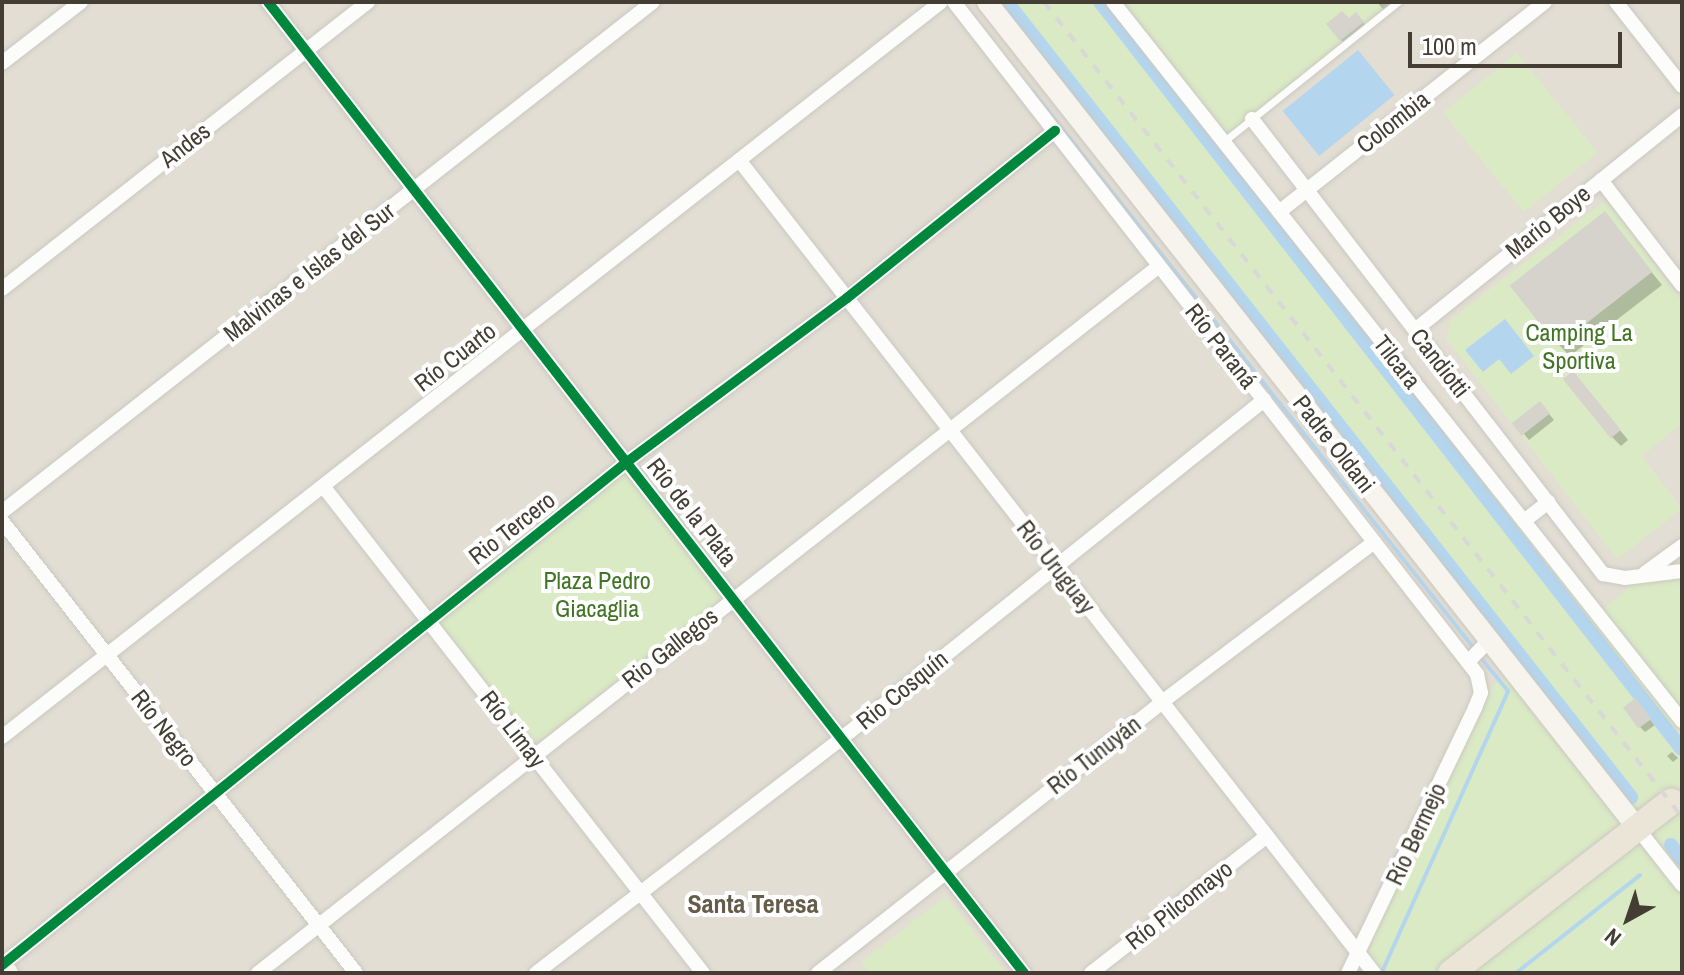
<!DOCTYPE html>
<meta charset="utf-8">
<style>
body{margin:0}
#map{position:relative;width:1684px;height:975px;overflow:hidden;background:#eeece6;font-family:"Archivo Narrow",sans-serif}
div>[style]{position:absolute}
.residential>*{inset:0;background:#e3ded3;transform-origin:0 0}
.green>*{inset:0;background:#daeac4;transform-origin:0 0}
.water>*{inset:0;background:#b4d5ee;transform-origin:0 0}
.shadow>*{inset:0;background:#0003}
.stream>*{height:4px;margin:-2px;padding:0 2px;transform-origin:2px;border-radius:2px;background:#b4d5ee}
.canal>*{height:14px;margin:-7px;padding:0 7px;transform-origin:7px;border-radius:7px;background:#b4d5ee}
.building>*{inset:0;background:#d6d3cd;transform-origin:0 0}
.roads{filter:drop-shadow(0 0 2px #cac8c2) drop-shadow(0 0 2px #cac8c2)}
.lane>*{height:7px;margin:-3.5px;padding:0 3.5px;transform-origin:3.5px;border-radius:3.5px;background:#fcfcfb}
.street>*{height:14px;margin:-7px;padding:0 7px;transform-origin:7px;border-radius:7px;background:#fcfcfb}
.secondary>*{height:20px;margin:-10px;padding:0 10px;transform-origin:10px;border-radius:10px;background:#f6f4ec}
.highway>*{height:26px;margin:-13px;padding:0 13px;transform-origin:13px;border-radius:13px;background:#ebe5d7}
.rail>*{height:4px;margin-top:-2px;transform-origin:0;background:repeating-linear-gradient(90deg,#d8d8d7 0 10px,transparent 0 20px)}
.cycleway>*{height:10px;margin:-5px;padding:0 5px;transform-origin:5px;border-radius:5px;background:#00873e}
span{translate:-50% -50%;white-space:nowrap;text-align:center;line-height:1.15;-webkit-text-stroke:8px #fff;paint-order:stroke}
.street-label{font-size:24px;color:#433d33}
.park-label{font-size:24px;color:#417525}
.neighbourhood-label{font-size:26px;color:#665c4a;font-weight:700}
.frame{position:absolute;inset:0;border:4px solid #433d33;pointer-events:none}
.north{position:absolute;left:1588px;top:879px;width:80px;height:80px;-webkit-text-stroke:6px #fff;paint-order:stroke;rotate:220deg;font-size:22px;font-weight:700;line-height:32px;text-align:center;color:#433d33}
.north::after{content:'';display:block;margin:auto;width:28px;height:36px;background:#433d33;clip-path:polygon(50% 0,100% 100%,50% 72%,0 100%)}
.scale{position:absolute;left:1408px;top:32px;width:214px;height:36px;box-sizing:border-box;border:4px solid #433d33;border-top:0;padding-left:10px;font-size:24px;line-height:28px;white-space:nowrap;color:#433d33;-webkit-text-stroke:6px #fff;paint-order:stroke}
</style>
<div id="map">
<div class="residential">
<i style="left:2px;top:2px;width:1680px;height:971px"></i>
</div>
<div class="green">
<i style="clip-path:polygon(987px 2px,1398px 2px,1223px 142px,1598px 614px,1645px 574px,1682px 571px,1682px 973px,1348px 973px,1481px 693px,1514px 672px)"></i>
<i style="left:1517px;top:53px;width:128px;height:95px;rotate:51deg"></i>
<i style="clip-path:polygon(1606px 200px,1682px 301px,1682px 423px,1642px 456px,1682px 509px,1617px 559px,1446px 339px,1451px 319px)"></i>
<i style="clip-path:polygon(622px 473px,630px 473px,724px 598px,542px 739px,533px 738px,440px 627px,439px 618px)"></i>
<i style="clip-path:polygon(946px 896px,1006px 973px,869px 973px,861px 962px)"></i>
</div>
<div class="water">
<i style="left:1358px;top:50px;width:58px;height:97px;rotate:51deg"></i>
<i style="clip-path:polygon(1505px 319px,1534px 356px,1511px 374px,1499px 359px,1483px 372px,1465px 350px)"></i>
</div>
<div class="shadow">
<i style="clip-path:polygon(1377px 2px,1401px 2px,1387px 14px)"></i>
<i style="clip-path:polygon(1349px 20px,1361px 20px,1368px 28px,1346px 45px,1341px 40px)"></i>
<i style="clip-path:polygon(1604px 213px,1662px 285px,1570px 356px,1558px 344px)"></i>
<i style="clip-path:polygon(1581px 382px,1628px 440px,1621px 446px,1612px 437px)"></i>
<i style="clip-path:polygon(1545px 409px,1554px 420px,1529px 440px,1515px 423px)"></i>
<i style="clip-path:polygon(1641px 706px,1655px 725px,1645px 732px,1640px 727px)"></i>
<i style="clip-path:polygon(1672px 752px,1678px 758px,1673px 762px,1667px 756px)"></i>
</div>
<div class="stream">
<i style="left:1032px;top:91px;width:710px;rotate:51.58deg"></i>
<i style="left:1382px;top:972px;width:308px;rotate:-65.8deg"></i>
<i style="left:1508px;top:691px;width:43px;rotate:-129.3deg"></i>
<i style="left:1516px;top:973px;width:158px;rotate:-38.3deg"></i>
</div>
<div class="canal">
<i style="left:1007px;top:2px;width:1011px;rotate:51.87deg"></i>
<i style="left:1100px;top:2px;width:946px;rotate:52.09deg"></i>
<i style="left:1671px;top:845px;width:19px;rotate:54deg"></i>
</div>
<div class="building">
<i style="clip-path:polygon(1342px 11px,1349px 18px,1356px 12px,1364px 22px,1340px 41px,1326px 24px)"></i>
<i style="left:1605px;top:211px;width:77px;height:121px;rotate:52deg"></i>
<i style="left:1573px;top:371px;width:76px;height:13px;rotate:51deg"></i>
<i style="left:1540px;top:401px;width:16px;height:36px;rotate:52deg"></i>
<i style="left:1636px;top:698px;width:26px;height:16px;rotate:54deg"></i>
</div>
<div class="roads">
<div class="lane">
<i style="left:1223px;top:142px;width:224px;rotate:-38.7deg"></i>
</div>
<div class="street">
<i style="left:268px;top:2px;width:1231px;rotate:52.1deg"></i>
<i style="left:954px;top:2px;width:852px;rotate:52.11deg"></i>
<i style="left:1477px;top:674px;width:19px;rotate:78deg"></i>
<i style="left:1481px;top:693px;width:16px;rotate:112deg"></i>
<i style="left:1475px;top:708px;width:294px;rotate:115.6deg"></i>
<i style="left:1113px;top:2px;width:917px;rotate:51.64deg"></i>
<i style="left:1616px;top:2px;width:107px;rotate:51.8deg"></i>
<i style="left:2px;top:63px;width:100px;rotate:-37.7deg"></i>
<i style="left:1252px;top:119px;width:575px;rotate:52.35deg"></i>
<i style="left:1603px;top:574px;width:22px;rotate:10deg"></i>
<i style="left:1625px;top:578px;width:57px;rotate:-7deg"></i>
<i style="left:739px;top:160px;width:1032px;rotate:52.01deg"></i>
<i style="left:1601px;top:180px;width:133px;rotate:52.4deg"></i>
<i style="left:1279px;top:212px;width:339px;rotate:-38.3deg"></i>
<i style="left:2px;top:289px;width:465px;rotate:-38.1deg"></i>
<i style="left:1415px;top:330px;width:343px;rotate:-38.8deg"></i>
<i style="left:323px;top:486px;width:618px;rotate:52.04deg"></i>
<i style="left:2px;top:512px;width:827px;rotate:-38.08deg"></i>
<i style="left:2px;top:521px;width:574px;rotate:51.93deg"></i>
<i style="left:1524px;top:521px;width:31px;rotate:-38deg"></i>
<i style="left:1645px;top:573px;width:46px;rotate:-36.1deg"></i>
<i style="left:1468px;top:662px;width:30px;rotate:-46deg"></i>
<i style="left:2px;top:737px;width:1192px;rotate:-38.05deg"></i>
<i style="left:1638px;top:829px;width:71px;rotate:51.8deg"></i>
<i style="left:2px;top:965px;width:802px;rotate:-38.83deg"></i>
<i style="left:627px;top:462px;width:274px;rotate:-36.7deg"></i>
<i style="left:847px;top:298px;width:267px;rotate:-38.8deg"></i>
<i style="left:258px;top:973px;width:1145px;rotate:-38.12deg"></i>
<i style="left:536px;top:973px;width:386px;rotate:-37.5deg"></i>
<i style="left:842px;top:738px;width:541px;rotate:-38.69deg"></i>
<i style="left:818px;top:973px;width:438px;rotate:-38.2deg"></i>
<i style="left:1162px;top:702px;width:266px;rotate:-37deg"></i>
<i style="left:1091px;top:973px;width:223px;rotate:-37.9deg"></i>
</div>
<div class="secondary">
<i style="left:987px;top:2px;width:1052px;rotate:51.79deg"></i>
<i style="left:2px;top:965px;width:10px;rotate:53deg"></i>
</div>
<div class="highway">
<i style="left:1451px;top:973px;width:279px;rotate:-37.9deg"></i>
</div>
</div>
<div class="rail">
<i style="left:1044px;top:2px;width:1035px;rotate:51.95deg"></i>
</div>
<div class="cycleway">
<i style="left:268px;top:2px;width:1231px;rotate:52.1deg"></i>
<i style="left:2px;top:965px;width:802px;rotate:-38.83deg"></i>
<i style="left:627px;top:462px;width:274px;rotate:-36.7deg"></i>
<i style="left:847px;top:298px;width:267px;rotate:-38.8deg"></i>
</div>
<div class="street-label">
<span style="left:1393px;top:122px;rotate:-38deg">Colombia</span>
<span style="left:185px;top:145px;rotate:-38deg">Andes</span>
<span style="left:1548px;top:222px;rotate:-39deg">Mario Boye</span>
<span style="left:309px;top:272px;rotate:-38deg">Malvinas e Islas del Sur</span>
<span style="left:1221px;top:346px;rotate:52deg">Río Paraná</span>
<span style="left:455px;top:357px;rotate:-38deg">Río Cuarto</span>
<span style="left:1397px;top:362px;rotate:52deg">Tilcara</span>
<span style="left:1440px;top:363px;rotate:52deg">Candiotti</span>
<span style="left:1334px;top:444px;rotate:52deg">Padre Oldani</span>
<span style="left:692px;top:512px;rotate:52deg">Río de la Plata</span>
<span style="left:512px;top:528px;rotate:-38deg">Rio Tercero</span>
<span style="left:1056px;top:567px;rotate:52deg">Río Uruguay</span>
<span style="left:670px;top:648px;rotate:-38deg">Rio Gallegos</span>
<span style="left:902px;top:690px;rotate:-39deg">Rio Cosquín</span>
<span style="left:164px;top:728px;rotate:52deg">Río Negro</span>
<span style="left:513px;top:729px;rotate:52deg">Río Limay</span>
<span style="left:1094px;top:755px;rotate:-38deg">Río Tunuyán</span>
<span style="left:1416px;top:834px;rotate:-65deg">Río Bermejo</span>
<span style="left:1179px;top:905px;rotate:-38deg">Río Pilcomayo</span>
</div>
<div class="park-label">
<span style="left:1579px;top:347px">Camping La<br>Sportiva</span>
<span style="left:597px;top:595px">Plaza Pedro<br>Giacaglia</span>
</div>
<div class="neighbourhood-label">
<span style="left:753px;top:904px">Santa Teresa</span>
</div>
<div class="frame"></div>
<div class="north">N</div>
<div class="scale">100 m</div>
</div>
